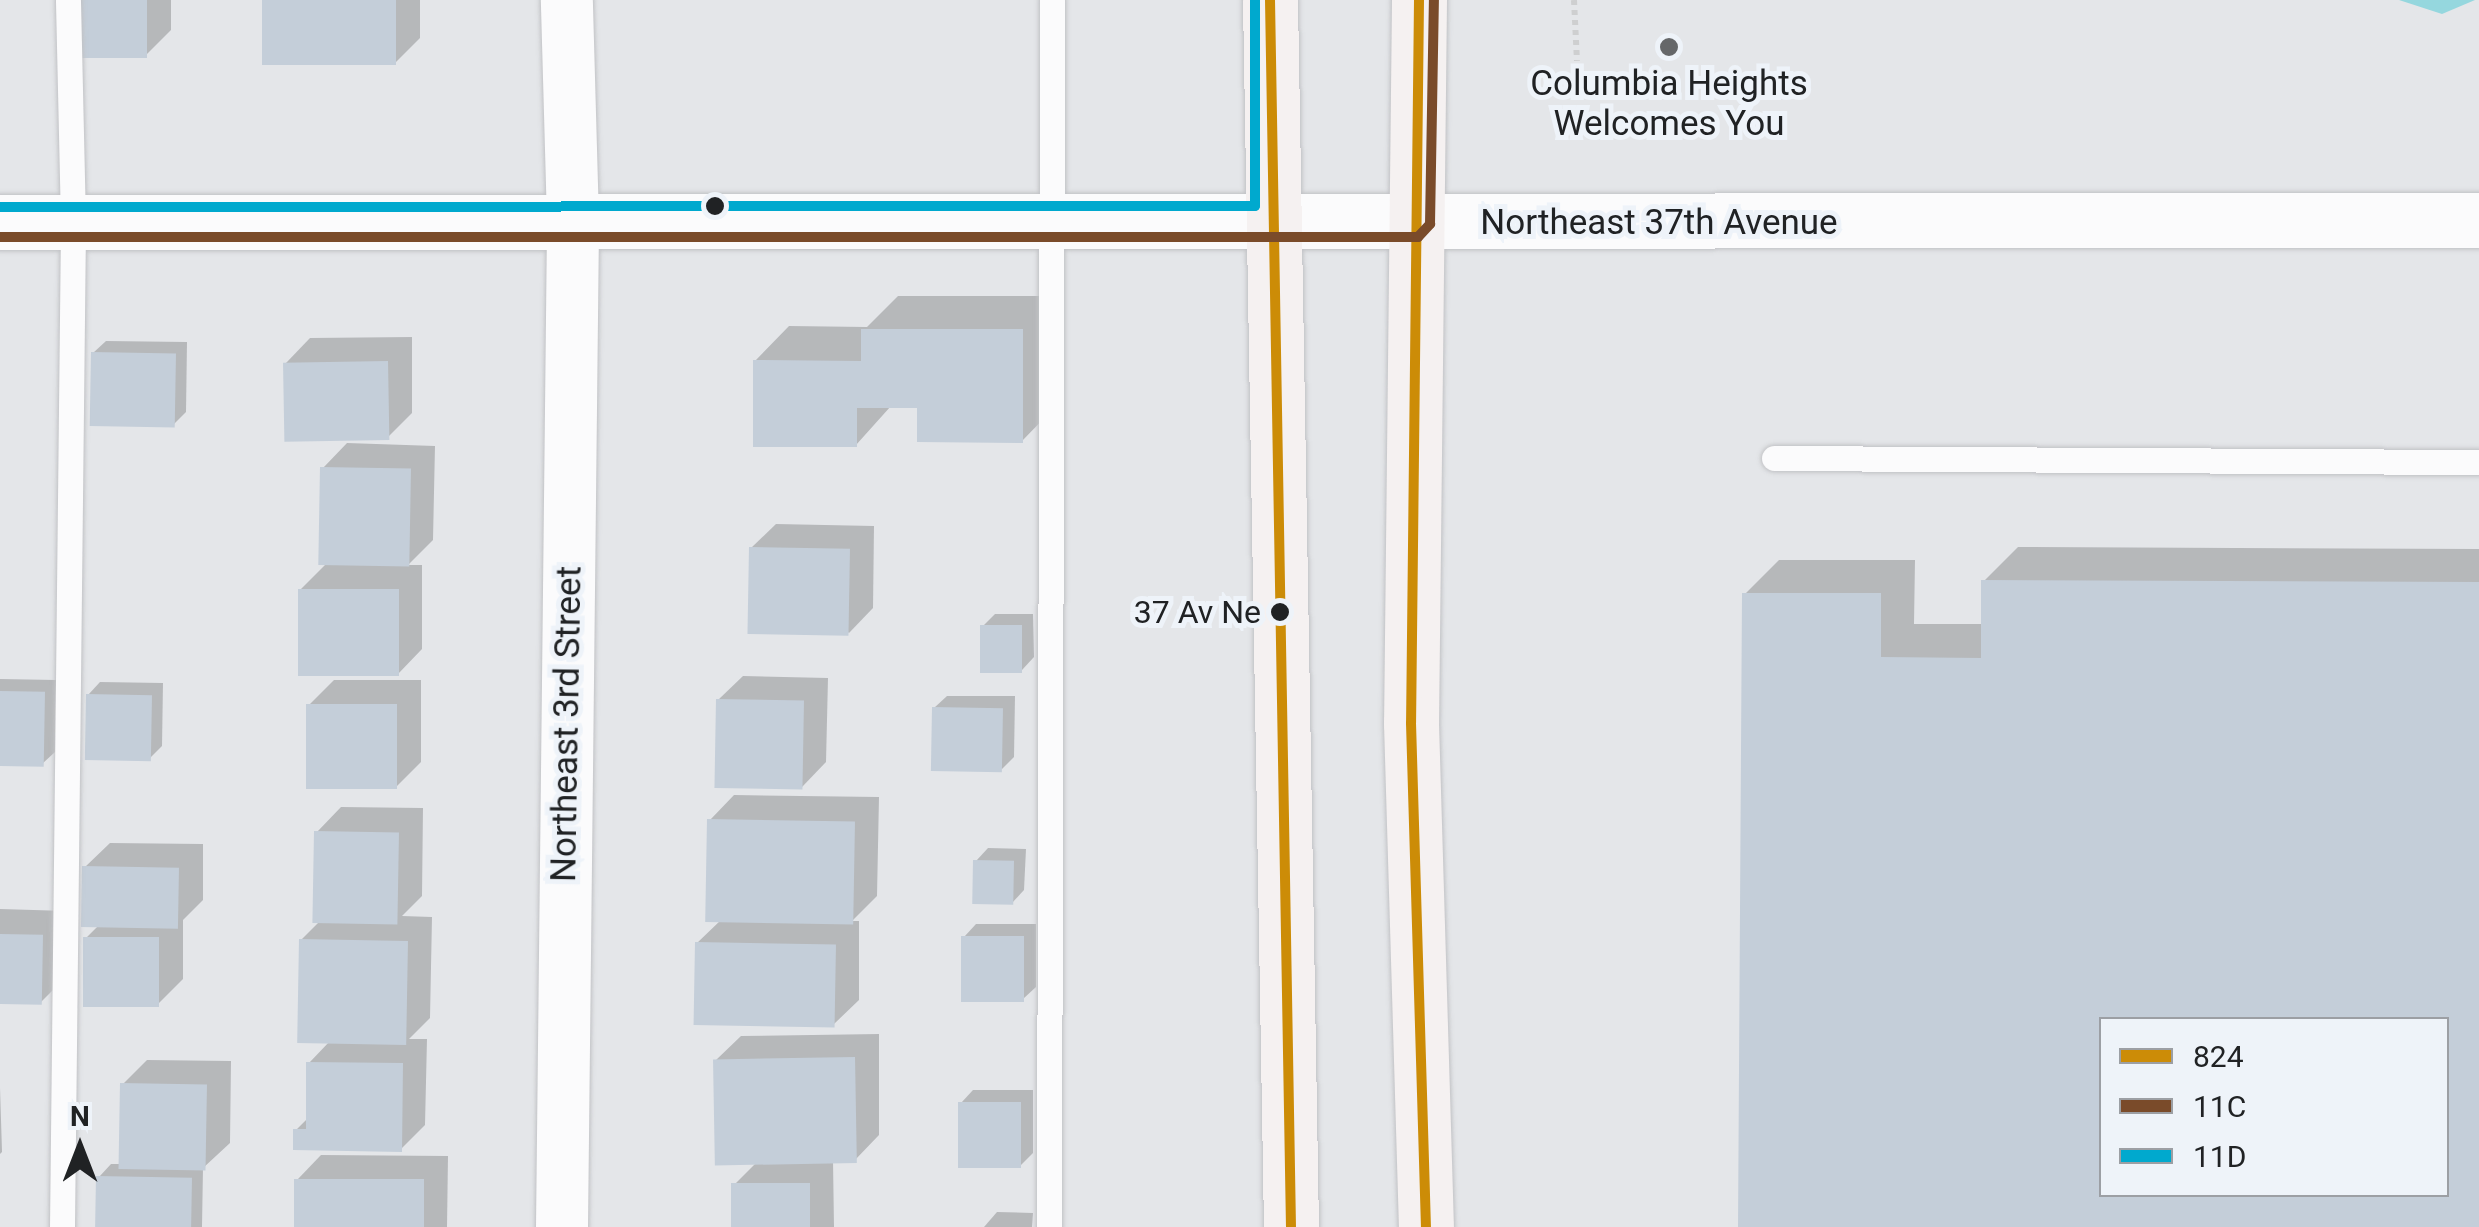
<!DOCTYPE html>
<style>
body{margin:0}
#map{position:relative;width:2479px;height:1227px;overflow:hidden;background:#e4e6e9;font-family:Roboto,sans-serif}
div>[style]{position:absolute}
.water>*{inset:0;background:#95d7de}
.shadow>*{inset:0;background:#0003}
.building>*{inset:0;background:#c4ced9;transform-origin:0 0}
.path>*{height:6px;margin-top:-3px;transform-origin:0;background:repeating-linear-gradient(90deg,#cecfd0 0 5px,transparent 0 10px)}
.roads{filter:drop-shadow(0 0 2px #c1c2c5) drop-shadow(0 0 2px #c1c2c5)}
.lane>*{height:25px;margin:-12.5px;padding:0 12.5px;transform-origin:12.5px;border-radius:12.5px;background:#fbfbfc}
.street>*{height:52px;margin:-26px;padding:0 26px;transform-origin:26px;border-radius:26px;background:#fbfbfc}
.secondary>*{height:55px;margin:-27.5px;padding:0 27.5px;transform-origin:27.5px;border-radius:27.5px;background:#fbfbfc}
.primary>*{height:55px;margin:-27.5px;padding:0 27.5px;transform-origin:27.5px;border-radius:27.5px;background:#f5f1f1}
.bus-1>*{height:10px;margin:-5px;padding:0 5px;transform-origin:5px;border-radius:5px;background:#cc8c07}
.bus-2>*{height:10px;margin:-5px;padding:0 5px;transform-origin:5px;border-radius:5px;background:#7a4b2a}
.bus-3>*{height:10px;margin:-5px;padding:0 5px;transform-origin:5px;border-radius:5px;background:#00a9ce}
.dots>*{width:28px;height:28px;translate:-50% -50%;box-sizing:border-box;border:5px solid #eef3f9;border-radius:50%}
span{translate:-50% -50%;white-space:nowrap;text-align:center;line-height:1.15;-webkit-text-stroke:10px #eef3f9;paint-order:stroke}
.bus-label{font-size:32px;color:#202224}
.right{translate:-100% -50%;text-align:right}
.poi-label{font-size:35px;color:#202224}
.street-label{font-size:35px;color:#202224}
.legend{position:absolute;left:2099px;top:1017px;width:350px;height:180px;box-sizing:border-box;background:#eef3f9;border:2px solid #9c9fa4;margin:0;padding:12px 18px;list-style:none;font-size:30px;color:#202224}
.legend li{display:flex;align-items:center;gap:20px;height:50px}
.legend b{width:50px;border:2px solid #9c9fa4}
.north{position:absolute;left:30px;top:1097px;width:100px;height:100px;-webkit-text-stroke:8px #eef3f9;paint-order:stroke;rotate:0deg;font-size:28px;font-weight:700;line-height:40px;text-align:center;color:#202224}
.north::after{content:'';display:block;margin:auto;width:35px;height:45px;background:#202224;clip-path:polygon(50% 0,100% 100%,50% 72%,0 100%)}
</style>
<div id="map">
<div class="water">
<i style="clip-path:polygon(2399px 0,2475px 0,2442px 14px)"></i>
</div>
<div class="shadow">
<i style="clip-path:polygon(77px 0,171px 0,171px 30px,147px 54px)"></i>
<i style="clip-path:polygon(264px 0,420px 0,420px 38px,395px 63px)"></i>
<i style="clip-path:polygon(898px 296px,1056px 296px,1056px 406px,1022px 441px,919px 406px,891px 406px,856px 445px,755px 361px,789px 326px,867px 327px)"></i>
<i style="clip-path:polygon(412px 337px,412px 413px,388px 437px,286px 363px,310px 338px)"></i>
<i style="clip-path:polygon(106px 341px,187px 342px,186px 412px,174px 424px,93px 353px)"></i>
<i style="clip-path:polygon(347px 443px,435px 446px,433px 540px,408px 565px,422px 565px,422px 649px,398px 674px,300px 590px,328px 562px,323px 468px)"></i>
<i style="clip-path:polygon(776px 524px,874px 526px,873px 608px,849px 633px,751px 548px)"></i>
<i style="clip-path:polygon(evenodd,2018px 547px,2479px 549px,2479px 1227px,1741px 1227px,1745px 594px,1779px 560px,1915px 560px,1914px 624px,1984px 624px,1984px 581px,2018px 547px,2102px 1020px,2446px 1020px,2446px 1194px,2102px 1194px,2102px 1020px)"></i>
<i style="clip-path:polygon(995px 614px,1033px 614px,1034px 657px,1022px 670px,983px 626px)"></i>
<i style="clip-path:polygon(743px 676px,828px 678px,826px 762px,802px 787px,718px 700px)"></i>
<i style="clip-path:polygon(0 679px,56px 680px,55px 752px,42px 764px,0 763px)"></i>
<i style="clip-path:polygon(334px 680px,421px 680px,421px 762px,396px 787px,309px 705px)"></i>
<i style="clip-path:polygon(100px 682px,163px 683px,162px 746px,149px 759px,88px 695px)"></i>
<i style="clip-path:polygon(947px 696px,1015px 696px,1014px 757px,1002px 769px,934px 708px)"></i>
<i style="clip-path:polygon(734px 795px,879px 797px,877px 896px,852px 921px,859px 921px,859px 1000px,834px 1024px,697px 943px,722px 919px,710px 820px)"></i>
<i style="clip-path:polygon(341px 807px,423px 808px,422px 896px,402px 916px,432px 917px,430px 1018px,409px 1039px,427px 1039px,425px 1125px,401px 1149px,296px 1130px,308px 1118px,309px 1063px,330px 1041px,301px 940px,321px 920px,317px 832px)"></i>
<i style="clip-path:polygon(110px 843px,203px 844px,203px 900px,183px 920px,183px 979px,158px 1004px,86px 938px,99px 925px,85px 867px)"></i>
<i style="clip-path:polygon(988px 848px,1026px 849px,1024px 890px,1012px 903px,976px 861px)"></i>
<i style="clip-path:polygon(0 909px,67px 911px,66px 977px,41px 1002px,0 1001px)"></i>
<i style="clip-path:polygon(976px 924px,1036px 924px,1036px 987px,1023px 999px,964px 937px)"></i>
<i style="clip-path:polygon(879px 1034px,879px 1135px,855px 1160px,833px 1160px,834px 1227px,735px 1227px,734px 1185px,758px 1161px,716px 1060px,741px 1036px)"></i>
<i style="clip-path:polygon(147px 1060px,231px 1061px,230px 1143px,203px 1168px,202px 1227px,98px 1227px,99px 1177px,111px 1164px,122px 1164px,123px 1084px)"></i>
<i style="clip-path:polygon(0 1087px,2px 1152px,0 1154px)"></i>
<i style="clip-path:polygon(973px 1090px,1033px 1090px,1033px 1153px,1020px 1166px,961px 1103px)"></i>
<i style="clip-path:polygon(321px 1155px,448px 1156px,447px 1227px,296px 1227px,297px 1180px)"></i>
<i style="clip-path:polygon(997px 1212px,1033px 1213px,1032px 1227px,984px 1227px)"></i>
</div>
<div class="building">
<i style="left:75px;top:0;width:72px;height:58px"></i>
<i style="left:262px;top:0;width:134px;height:65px"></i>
<i style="clip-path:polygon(861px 329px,1023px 329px,1023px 443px,917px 442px,917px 408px,857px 408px,857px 447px,753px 447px,753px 360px,861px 361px)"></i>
<i style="left:91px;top:352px;width:85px;height:74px;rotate:1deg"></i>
<i style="left:388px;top:361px;width:79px;height:105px;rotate:89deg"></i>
<i style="left:320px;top:467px;width:91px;height:98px;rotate:1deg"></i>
<i style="left:749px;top:547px;width:101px;height:87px;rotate:1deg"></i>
<i style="clip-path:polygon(evenodd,1981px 580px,2479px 582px,2479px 1227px,1738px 1227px,1742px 593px,1881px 593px,1881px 657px,1981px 658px,1981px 580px,2102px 1020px,2446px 1020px,2446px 1194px,2102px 1194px,2102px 1020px)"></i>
<i style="left:298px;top:589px;width:101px;height:87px"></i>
<i style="left:980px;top:625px;width:42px;height:48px"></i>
<i style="left:0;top:691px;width:45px;height:75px;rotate:1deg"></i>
<i style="left:86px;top:694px;width:66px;height:66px;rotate:1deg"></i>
<i style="left:716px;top:699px;width:88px;height:89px;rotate:1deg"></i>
<i style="left:306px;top:704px;width:91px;height:85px"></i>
<i style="left:932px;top:707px;width:71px;height:64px;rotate:1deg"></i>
<i style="left:707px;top:819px;width:148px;height:103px;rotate:1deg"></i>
<i style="left:314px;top:831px;width:85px;height:92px;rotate:1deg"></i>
<i style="left:973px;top:860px;width:41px;height:44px;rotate:1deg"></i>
<i style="left:82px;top:866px;width:97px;height:61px;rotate:1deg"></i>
<i style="left:0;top:934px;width:43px;height:70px;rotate:1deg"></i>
<i style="left:961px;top:936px;width:63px;height:66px"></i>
<i style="left:83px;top:937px;width:76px;height:70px"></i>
<i style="left:299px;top:939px;width:109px;height:104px;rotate:1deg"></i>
<i style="left:695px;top:942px;width:141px;height:83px;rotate:1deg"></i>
<i style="left:855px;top:1057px;width:106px;height:142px;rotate:89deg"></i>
<i style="clip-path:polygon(306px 1062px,403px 1063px,402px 1152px,293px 1150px,293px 1129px,306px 1129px)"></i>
<i style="left:120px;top:1083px;width:87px;height:86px;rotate:1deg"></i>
<i style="left:958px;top:1102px;width:63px;height:66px"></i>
<i style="left:96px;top:1176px;width:96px;height:51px;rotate:1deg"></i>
<i style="left:294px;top:1179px;width:130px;height:48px"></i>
<i style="left:810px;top:1183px;width:44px;height:79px;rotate:90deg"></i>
</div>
<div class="path">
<i style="left:1574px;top:0;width:61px;rotate:87.2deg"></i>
</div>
<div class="roads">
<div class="lane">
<i style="left:1774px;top:458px;width:705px;rotate:0.33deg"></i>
<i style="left:62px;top:1227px;width:1005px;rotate:-89.37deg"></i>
<i style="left:73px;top:222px;width:222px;rotate:-91.3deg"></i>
<i style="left:1049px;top:1227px;width:1227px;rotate:-89.86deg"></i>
</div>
<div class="street">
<i style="left:562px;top:1227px;width:1006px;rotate:-89.37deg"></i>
<i style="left:573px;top:221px;width:221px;rotate:-91.6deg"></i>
</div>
<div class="secondary">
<i style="left:0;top:222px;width:2479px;rotate:-0.05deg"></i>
</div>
<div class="primary">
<i style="left:1270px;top:0;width:1227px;rotate:89.02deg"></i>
<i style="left:1419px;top:0;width:723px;rotate:90.63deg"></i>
<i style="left:1411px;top:723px;width:504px;rotate:88.3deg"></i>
</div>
</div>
<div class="bus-1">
<i style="left:1270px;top:0;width:1227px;rotate:89.02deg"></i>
<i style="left:1419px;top:0;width:723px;rotate:90.63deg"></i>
<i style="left:1411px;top:723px;width:504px;rotate:88.3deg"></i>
</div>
<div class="bus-2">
<i style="left:0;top:237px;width:1418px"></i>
<i style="left:1418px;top:237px;width:18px;rotate:-47deg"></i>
<i style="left:1430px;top:224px;width:224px;rotate:-89deg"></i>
</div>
<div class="bus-3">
<i style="left:0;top:207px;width:1255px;rotate:-0.05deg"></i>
<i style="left:1255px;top:206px;width:206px;rotate:-90deg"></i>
</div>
<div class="dots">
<i style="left:1669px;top:47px;background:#656769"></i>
<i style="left:715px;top:206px;background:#202224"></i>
<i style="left:1280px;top:612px;background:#202224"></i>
</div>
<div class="bus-label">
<span class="right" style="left:1261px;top:612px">37 Av Ne</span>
</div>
<div class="poi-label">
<span style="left:1669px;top:104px">Columbia Heights<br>Welcomes You</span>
</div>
<div class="street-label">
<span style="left:1659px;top:223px">Northeast 37th Avenue</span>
<span style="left:567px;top:724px;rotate:-89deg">Northeast 3rd Street</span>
</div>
<ul class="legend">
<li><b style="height:12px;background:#cc8c07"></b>824</li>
<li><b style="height:12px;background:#7a4b2a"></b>11C</li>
<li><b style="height:12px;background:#00a9ce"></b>11D</li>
</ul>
<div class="north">N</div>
</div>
